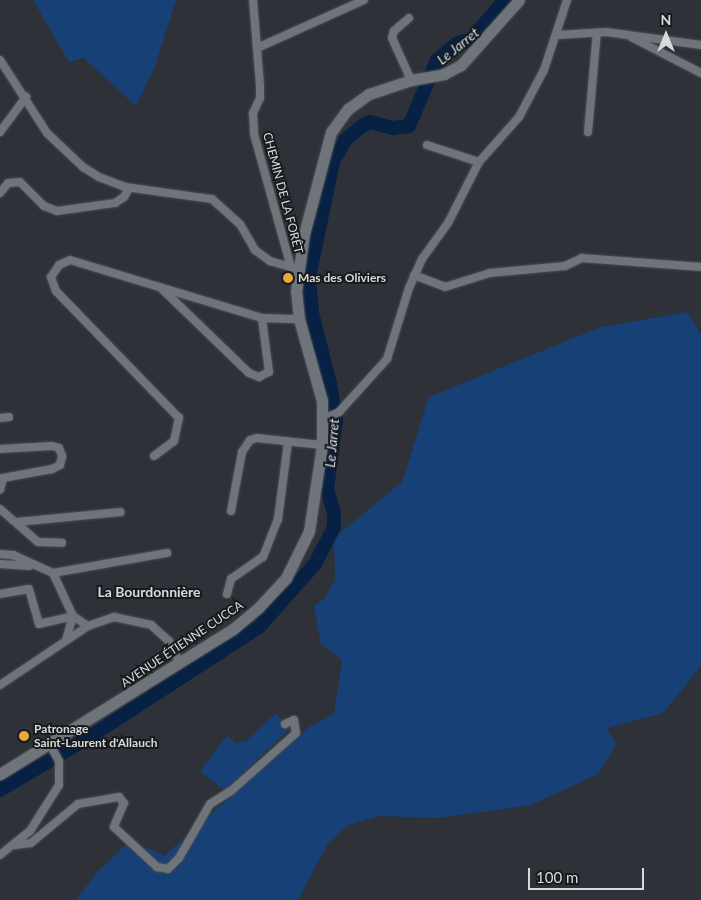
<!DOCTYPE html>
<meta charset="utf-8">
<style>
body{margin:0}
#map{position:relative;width:701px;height:900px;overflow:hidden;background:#2e3238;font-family:Lato,sans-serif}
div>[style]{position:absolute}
.green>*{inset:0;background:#164076}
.river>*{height:14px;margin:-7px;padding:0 7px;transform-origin:7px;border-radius:7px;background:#062144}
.roads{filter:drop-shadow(0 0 1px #4c5054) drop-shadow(0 0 1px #4c5054)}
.minor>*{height:8px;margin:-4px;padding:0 4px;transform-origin:4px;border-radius:4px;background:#6f737a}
.secondary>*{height:11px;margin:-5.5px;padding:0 5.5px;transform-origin:5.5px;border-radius:5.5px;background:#6f737a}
.dots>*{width:14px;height:14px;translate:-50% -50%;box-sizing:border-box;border:2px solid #181a1c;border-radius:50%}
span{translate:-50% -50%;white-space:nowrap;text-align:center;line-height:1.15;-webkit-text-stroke:4px #181a1c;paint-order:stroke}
.street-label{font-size:12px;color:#d7dadd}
.poi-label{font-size:12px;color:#d7dadd;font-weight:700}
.left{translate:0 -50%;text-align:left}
.water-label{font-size:14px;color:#cddbee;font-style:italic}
.neighbourhood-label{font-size:14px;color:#d7dadd;font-weight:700}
.north{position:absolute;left:641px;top:10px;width:50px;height:50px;-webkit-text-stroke:4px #181a1c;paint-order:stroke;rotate:0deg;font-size:14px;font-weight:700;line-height:20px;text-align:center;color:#d7dadd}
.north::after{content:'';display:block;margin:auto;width:18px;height:22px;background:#d7dadd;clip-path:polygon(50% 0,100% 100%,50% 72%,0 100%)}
.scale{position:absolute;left:528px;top:868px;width:116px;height:22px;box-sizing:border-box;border:2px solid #d7dadd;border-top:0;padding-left:6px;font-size:15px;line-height:18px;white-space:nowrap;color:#d7dadd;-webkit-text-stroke:4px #181a1c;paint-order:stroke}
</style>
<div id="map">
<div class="green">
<i style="clip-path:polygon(33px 0,176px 0,154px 69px,136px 106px,84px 58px,69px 62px)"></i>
<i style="clip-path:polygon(687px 312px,701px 334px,701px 666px,663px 713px,607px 728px,616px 745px,598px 774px,531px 805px,437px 818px,379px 816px,348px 825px,327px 845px,298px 900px,76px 900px,98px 871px,131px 840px,164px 856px,309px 727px,334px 714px,342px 660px,321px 644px,314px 606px,325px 598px,335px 580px,334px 538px,402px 482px,429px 397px,601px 327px)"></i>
<i style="clip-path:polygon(276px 713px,289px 729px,225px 791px,200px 771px,227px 736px,237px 744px,242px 740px,245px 742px)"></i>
</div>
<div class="river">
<i style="left:0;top:790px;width:102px;rotate:-30.6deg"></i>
<i style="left:88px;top:738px;width:204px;rotate:-33deg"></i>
<i style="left:259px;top:627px;width:84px;rotate:-48.4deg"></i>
<i style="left:315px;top:564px;width:42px;rotate:-62.8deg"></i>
<i style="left:334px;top:527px;width:14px;rotate:-90deg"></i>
<i style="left:334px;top:513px;width:25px;rotate:-106deg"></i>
<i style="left:327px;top:489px;width:69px;rotate:-82.5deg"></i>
<i style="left:336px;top:421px;width:37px;rotate:-99deg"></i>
<i style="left:330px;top:384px;width:73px;rotate:-104.2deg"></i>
<i style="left:312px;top:313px;width:36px;rotate:-95deg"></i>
<i style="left:309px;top:277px;width:117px;rotate:-78.2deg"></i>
<i style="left:333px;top:162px;width:25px;rotate:-61deg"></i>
<i style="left:345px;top:140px;width:22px;rotate:-39deg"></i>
<i style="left:362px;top:126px;width:9px;rotate:-27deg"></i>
<i style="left:370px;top:122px;width:24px;rotate:15deg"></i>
<i style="left:393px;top:128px;width:16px;rotate:-7deg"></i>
<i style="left:409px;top:126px;width:72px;rotate:-67deg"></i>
<i style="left:437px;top:60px;width:25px;rotate:-40deg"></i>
<i style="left:456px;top:44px;width:16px;rotate:-18deg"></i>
<i style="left:471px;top:39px;width:52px;rotate:-48.9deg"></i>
</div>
<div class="roads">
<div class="minor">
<i style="left:253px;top:0;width:86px;rotate:85.3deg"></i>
<i style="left:260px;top:86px;width:12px;rotate:90deg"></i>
<i style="left:260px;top:98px;width:17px;rotate:115deg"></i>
<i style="left:253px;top:113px;width:21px;rotate:87deg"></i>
<i style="left:254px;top:134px;width:138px;rotate:74.5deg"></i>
<i style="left:291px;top:267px;width:4px;rotate:14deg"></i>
<i style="left:409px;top:18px;width:20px;rotate:139deg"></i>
<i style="left:394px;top:31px;width:7px;rotate:106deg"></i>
<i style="left:392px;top:38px;width:46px;rotate:65.7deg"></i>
<i style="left:558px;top:35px;width:48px;rotate:-3.6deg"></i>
<i style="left:606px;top:32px;width:96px;rotate:7.8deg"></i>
<i style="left:631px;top:37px;width:79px;rotate:27.2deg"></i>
<i style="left:257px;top:48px;width:117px;rotate:-24.2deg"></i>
<i style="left:0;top:60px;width:87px;rotate:57.2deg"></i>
<i style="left:47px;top:133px;width:50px;rotate:43.4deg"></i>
<i style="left:83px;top:167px;width:19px;rotate:32deg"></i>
<i style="left:99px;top:177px;width:28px;rotate:21deg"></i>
<i style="left:125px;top:187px;width:88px;rotate:7.9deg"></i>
<i style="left:212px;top:199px;width:38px;rotate:42deg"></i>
<i style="left:240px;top:224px;width:30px;rotate:60deg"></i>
<i style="left:255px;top:250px;width:19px;rotate:36deg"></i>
<i style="left:270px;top:261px;width:22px;rotate:16deg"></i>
<i style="left:0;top:132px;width:44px;rotate:-53.4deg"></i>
<i style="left:588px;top:132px;width:100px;rotate:-84.9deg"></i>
<i style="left:427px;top:145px;width:55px;rotate:18.1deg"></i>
<i style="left:0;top:193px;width:13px;rotate:-51deg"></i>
<i style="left:8px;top:183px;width:12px;rotate:-5deg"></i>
<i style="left:20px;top:182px;width:34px;rotate:45deg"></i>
<i style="left:44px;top:206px;width:14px;rotate:21deg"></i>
<i style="left:57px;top:211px;width:59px;rotate:-7.9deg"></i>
<i style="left:115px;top:203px;width:11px;rotate:-34deg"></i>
<i style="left:124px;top:197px;width:10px;rotate:-61deg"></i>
<i style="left:414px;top:275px;width:33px;rotate:21deg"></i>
<i style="left:445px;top:287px;width:47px;rotate:-17.3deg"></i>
<i style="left:490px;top:273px;width:75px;rotate:-5.3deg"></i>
<i style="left:565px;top:266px;width:19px;rotate:-25deg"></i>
<i style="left:582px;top:258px;width:119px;rotate:4.3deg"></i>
<i style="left:161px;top:288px;width:122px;rotate:44deg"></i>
<i style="left:249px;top:373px;width:11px;rotate:22deg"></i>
<i style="left:259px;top:377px;width:11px;rotate:-27deg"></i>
<i style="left:269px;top:372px;width:54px;rotate:-97.4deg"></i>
<i style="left:0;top:418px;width:9px;rotate:-6deg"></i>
<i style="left:324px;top:419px;width:17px;rotate:-25deg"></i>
<i style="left:339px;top:412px;width:72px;rotate:-47.8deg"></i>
<i style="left:387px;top:359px;width:74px;rotate:-72.8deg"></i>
<i style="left:409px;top:288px;width:32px;rotate:-66deg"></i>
<i style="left:422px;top:259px;width:44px;rotate:-54.2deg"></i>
<i style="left:448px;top:223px;width:68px;rotate:-63.1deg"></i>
<i style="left:479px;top:162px;width:60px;rotate:-48.4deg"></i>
<i style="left:519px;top:117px;width:53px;rotate:-62deg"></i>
<i style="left:544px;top:70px;width:74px;rotate:-71.8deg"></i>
<i style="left:0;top:449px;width:52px;rotate:-3.3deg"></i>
<i style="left:52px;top:446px;width:7px;rotate:16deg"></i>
<i style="left:59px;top:448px;width:9px;rotate:69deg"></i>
<i style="left:62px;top:456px;width:9px;rotate:103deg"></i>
<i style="left:60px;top:465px;width:9px;rotate:153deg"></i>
<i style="left:52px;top:469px;width:50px;rotate:169.6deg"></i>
<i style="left:3px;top:478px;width:12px;rotate:104deg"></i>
<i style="left:154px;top:456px;width:25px;rotate:-37deg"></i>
<i style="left:174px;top:441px;width:24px;rotate:-78deg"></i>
<i style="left:179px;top:418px;width:177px;rotate:-134.1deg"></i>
<i style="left:56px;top:291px;width:15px;rotate:-110deg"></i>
<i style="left:51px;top:277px;width:14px;rotate:-56deg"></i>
<i style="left:59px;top:265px;width:12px;rotate:-24deg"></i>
<i style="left:70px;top:260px;width:201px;rotate:16.8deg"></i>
<i style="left:262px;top:318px;width:37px;rotate:2deg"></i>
<i style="left:0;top:509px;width:50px;rotate:41deg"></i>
<i style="left:38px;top:542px;width:24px;rotate:2deg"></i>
<i style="left:231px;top:511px;width:60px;rotate:-79.4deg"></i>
<i style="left:242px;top:452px;width:14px;rotate:-56deg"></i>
<i style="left:250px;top:440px;width:7px;rotate:-16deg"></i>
<i style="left:257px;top:438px;width:65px;rotate:6.1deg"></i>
<i style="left:17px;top:522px;width:104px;rotate:-5.5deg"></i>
<i style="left:0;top:554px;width:13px;rotate:4deg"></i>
<i style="left:13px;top:555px;width:44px;rotate:24.2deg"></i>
<i style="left:53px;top:573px;width:47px;rotate:65.1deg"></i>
<i style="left:73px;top:616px;width:18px;rotate:34deg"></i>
<i style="left:0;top:564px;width:29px;rotate:4deg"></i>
<i style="left:53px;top:573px;width:116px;rotate:-10deg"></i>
<i style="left:0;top:594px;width:29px;rotate:-10deg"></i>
<i style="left:29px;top:589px;width:36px;rotate:74deg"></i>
<i style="left:39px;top:624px;width:35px;rotate:-13deg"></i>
<i style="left:227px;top:594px;width:16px;rotate:-75deg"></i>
<i style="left:231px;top:579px;width:39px;rotate:-35deg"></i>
<i style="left:263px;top:557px;width:41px;rotate:-68.5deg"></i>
<i style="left:278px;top:519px;width:78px;rotate:-82.6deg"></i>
<i style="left:66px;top:640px;width:25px;rotate:-74deg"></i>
<i style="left:0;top:685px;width:106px;rotate:-33.8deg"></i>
<i style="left:88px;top:626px;width:28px;rotate:-19deg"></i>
<i style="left:114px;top:617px;width:38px;rotate:12deg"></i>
<i style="left:151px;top:625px;width:24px;rotate:42deg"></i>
<i style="left:169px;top:641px;width:25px;rotate:64deg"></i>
<i style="left:15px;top:845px;width:16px;rotate:-7deg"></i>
<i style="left:31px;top:843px;width:61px;rotate:-39.7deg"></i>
<i style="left:78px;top:804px;width:42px;rotate:-9.7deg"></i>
<i style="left:119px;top:797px;width:8px;rotate:50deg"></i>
<i style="left:124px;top:803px;width:26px;rotate:113deg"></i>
<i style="left:114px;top:827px;width:59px;rotate:42.9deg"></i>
<i style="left:157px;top:867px;width:11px;rotate:10deg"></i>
<i style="left:168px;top:869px;width:16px;rotate:-45deg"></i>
<i style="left:179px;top:858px;width:62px;rotate:-60.1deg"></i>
<i style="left:210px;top:804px;width:25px;rotate:-32deg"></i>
<i style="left:231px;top:791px;width:87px;rotate:-41.7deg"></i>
<i style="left:296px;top:733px;width:13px;rotate:-99deg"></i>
<i style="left:294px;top:720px;width:10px;rotate:156deg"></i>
<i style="left:0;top:855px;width:38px;rotate:-39deg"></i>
<i style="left:30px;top:831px;width:54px;rotate:-57.8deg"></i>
<i style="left:59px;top:785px;width:24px;rotate:-90deg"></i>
<i style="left:59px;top:761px;width:18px;rotate:-119deg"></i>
</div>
<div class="secondary">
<i style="left:0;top:774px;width:274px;rotate:-31.9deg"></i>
<i style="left:233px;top:629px;width:34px;rotate:-40deg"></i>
<i style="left:259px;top:607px;width:40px;rotate:-47deg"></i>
<i style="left:286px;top:578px;width:52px;rotate:-63.9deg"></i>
<i style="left:309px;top:531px;width:87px;rotate:-81.4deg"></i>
<i style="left:322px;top:445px;width:44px;rotate:-90deg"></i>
<i style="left:322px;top:401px;width:85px;rotate:-105.7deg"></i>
<i style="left:299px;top:319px;width:28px;rotate:-96deg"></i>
<i style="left:296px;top:291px;width:58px;rotate:-82deg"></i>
<i style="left:304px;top:234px;width:106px;rotate:-75.2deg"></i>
<i style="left:331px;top:132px;width:29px;rotate:-54deg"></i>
<i style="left:348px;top:109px;width:26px;rotate:-36deg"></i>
<i style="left:369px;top:94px;width:44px;rotate:-18.4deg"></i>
<i style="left:411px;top:80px;width:34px;rotate:-10deg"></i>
<i style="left:444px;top:74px;width:19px;rotate:-28deg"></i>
<i style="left:461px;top:65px;width:87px;rotate:-48.3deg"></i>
</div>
</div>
<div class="dots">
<i style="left:288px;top:278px;background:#eba93a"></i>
<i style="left:24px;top:736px;background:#eba93a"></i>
</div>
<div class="street-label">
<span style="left:283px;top:193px;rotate:75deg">CHEMIN DE LA FORÊT</span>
<span style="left:182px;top:644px;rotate:-34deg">AVENUE ÉTIENNE CUCCA</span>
</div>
<div class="poi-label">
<span class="left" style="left:298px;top:278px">Mas des Oliviers</span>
<span class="left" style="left:34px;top:736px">Patronage<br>Saint-Laurent d'Allauch</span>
</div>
<div class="water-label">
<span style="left:458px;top:46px;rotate:-39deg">Le Jarret</span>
<span style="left:332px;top:443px;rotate:-85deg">Le Jarret</span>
</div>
<div class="neighbourhood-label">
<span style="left:149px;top:592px">La Bourdonnière</span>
</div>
<div class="north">N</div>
<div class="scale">100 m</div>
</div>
